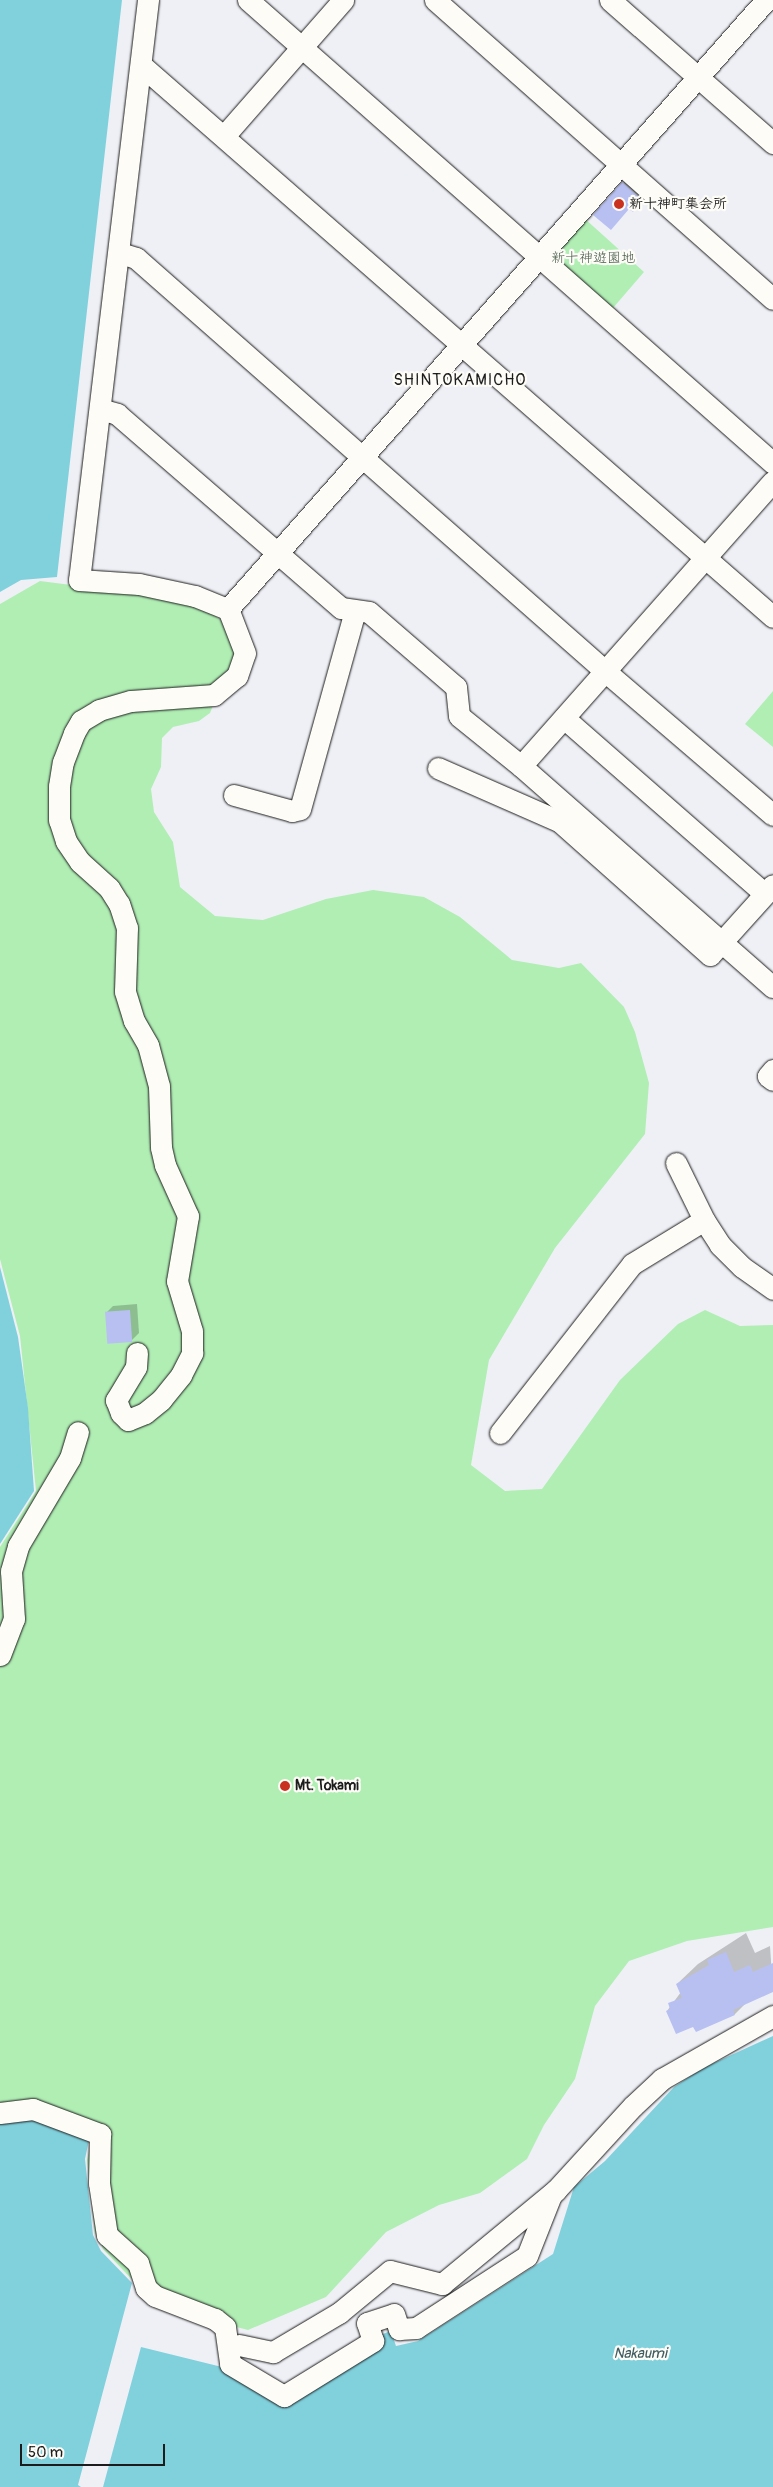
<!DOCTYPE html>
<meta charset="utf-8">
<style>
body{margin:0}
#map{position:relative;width:773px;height:2487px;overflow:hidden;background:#eff0f6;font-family:Pangolin,"Klee One",sans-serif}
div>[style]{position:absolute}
.green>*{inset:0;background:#b0eeb4}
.water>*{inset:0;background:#81d1dd}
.shadow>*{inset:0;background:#0003}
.building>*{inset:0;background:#b8c0f2;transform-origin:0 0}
.roads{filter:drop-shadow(0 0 1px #1c1c1c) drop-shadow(0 0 1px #1c1c1c)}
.minor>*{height:21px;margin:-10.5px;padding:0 10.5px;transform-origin:10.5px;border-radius:10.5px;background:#fdfcf7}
.dots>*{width:14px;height:14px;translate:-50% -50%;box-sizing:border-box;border:2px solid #fdfcf7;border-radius:50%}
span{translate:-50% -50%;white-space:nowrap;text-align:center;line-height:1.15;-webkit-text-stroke:4.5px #fdfcf7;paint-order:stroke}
.poi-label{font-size:14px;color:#1c1c1c;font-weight:700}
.left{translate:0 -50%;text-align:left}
.park-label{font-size:14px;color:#485b4a}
.water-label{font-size:15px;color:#3f5b60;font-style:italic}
.quarter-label{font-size:16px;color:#1c1c1c;letter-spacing:1px}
.scale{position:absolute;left:20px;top:2444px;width:145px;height:22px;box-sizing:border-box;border:2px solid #1c1c1c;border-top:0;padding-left:6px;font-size:15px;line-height:18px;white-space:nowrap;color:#1c1c1c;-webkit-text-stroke:4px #fdfcf7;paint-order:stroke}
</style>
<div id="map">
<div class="green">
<i style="clip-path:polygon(584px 218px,644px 272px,613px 308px,555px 258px,554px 252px)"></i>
<i style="clip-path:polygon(40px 581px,173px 598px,209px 611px,233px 629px,239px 653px,225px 676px,210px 713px,199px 721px,173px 727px,162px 738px,161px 767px,151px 789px,154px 812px,173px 842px,180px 887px,215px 916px,263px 920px,326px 899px,373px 890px,424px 897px,460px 917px,512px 960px,559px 968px,581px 963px,624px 1007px,635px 1032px,649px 1083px,645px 1134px,555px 1248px,489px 1360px,471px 1465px,505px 1491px,542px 1489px,620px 1380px,678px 1324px,705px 1310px,740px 1326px,773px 1325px,773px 1927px,687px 1941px,629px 1961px,595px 2006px,575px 2079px,544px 2125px,527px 2159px,480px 2193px,439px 2205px,386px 2232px,326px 2297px,248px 2330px,214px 2321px,143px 2291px,103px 2249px,95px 2233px,87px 2160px,93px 2134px,0 2117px,0 1547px,36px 1491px,20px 1336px,0 1259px,0 604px)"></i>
<i style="clip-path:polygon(773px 691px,773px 747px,745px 724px)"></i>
</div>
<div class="water">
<i style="clip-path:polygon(0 0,122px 0,57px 577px,21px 580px,0 592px)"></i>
<i style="clip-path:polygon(0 1267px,18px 1337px,28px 1408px,34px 1491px,0 1544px)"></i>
<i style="clip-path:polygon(773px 2036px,773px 2487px,103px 2487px,141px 2347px,222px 2367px,282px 2407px,346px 2365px,380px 2335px,391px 2331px,396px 2346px,418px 2341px,553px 2254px,574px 2187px,605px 2161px,674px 2087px,703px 2068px)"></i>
<i style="clip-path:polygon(40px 2115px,90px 2135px,85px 2159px,93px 2235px,101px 2251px,132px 2283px,78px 2485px,81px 2487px,0 2487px,0 2117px)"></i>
</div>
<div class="shadow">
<i style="clip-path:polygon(630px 176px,649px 192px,640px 203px,623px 183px)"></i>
<i style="clip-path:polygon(137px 1304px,139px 1333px,132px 1340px,106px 1313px,113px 1306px)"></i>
<i style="clip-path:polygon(746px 1933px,755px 1953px,770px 1946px,773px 1991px,747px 2002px,735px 2014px,667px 2011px,681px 1992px,677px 1984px,698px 1964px)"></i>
</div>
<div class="building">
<i style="clip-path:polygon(622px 182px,642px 200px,633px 212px,629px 209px,611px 230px,593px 215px)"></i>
<i style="left:130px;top:1310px;width:32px;height:25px;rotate:86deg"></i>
<i style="clip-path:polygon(726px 1952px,734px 1972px,750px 1965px,753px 1972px,773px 1963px,773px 1992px,733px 2010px,735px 2015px,696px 2032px,693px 2027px,676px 2034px,666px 2011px,670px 2009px,668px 2003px,682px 1998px,676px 1984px,709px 1965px,707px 1960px)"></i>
</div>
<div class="roads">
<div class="minor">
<i style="left:148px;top:0;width:584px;rotate:96.78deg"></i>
<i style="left:79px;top:580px;width:60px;rotate:3.8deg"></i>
<i style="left:139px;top:584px;width:57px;rotate:12.1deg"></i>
<i style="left:195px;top:596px;width:35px;rotate:22deg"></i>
<i style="left:248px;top:0;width:700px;rotate:41.41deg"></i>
<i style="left:435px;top:0;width:451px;rotate:41.5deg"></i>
<i style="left:610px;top:0;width:217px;rotate:41.3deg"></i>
<i style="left:141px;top:65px;width:839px;rotate:41.13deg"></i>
<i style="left:224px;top:136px;width:181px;rotate:-48.8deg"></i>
<i style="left:120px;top:253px;width:17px;rotate:17deg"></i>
<i style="left:136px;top:258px;width:625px;rotate:41.37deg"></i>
<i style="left:605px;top:671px;width:221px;rotate:40.6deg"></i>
<i style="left:100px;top:409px;width:18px;rotate:16deg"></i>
<i style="left:117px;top:414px;width:296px;rotate:40.9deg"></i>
<i style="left:341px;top:608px;width:28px;rotate:8deg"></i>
<i style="left:369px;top:612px;width:115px;rotate:40.8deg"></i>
<i style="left:456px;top:687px;width:29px;rotate:84deg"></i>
<i style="left:459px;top:716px;width:80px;rotate:38.9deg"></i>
<i style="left:521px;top:766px;width:335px;rotate:41.3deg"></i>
<i style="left:564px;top:718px;width:267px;rotate:41.2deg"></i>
<i style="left:521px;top:766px;width:380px;rotate:-48.5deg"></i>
<i style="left:438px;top:768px;width:132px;rotate:23.7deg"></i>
<i style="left:559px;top:821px;width:202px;rotate:41.6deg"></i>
<i style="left:710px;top:955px;width:94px;rotate:-48deg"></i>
<i style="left:234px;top:795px;width:60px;rotate:15.4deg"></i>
<i style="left:292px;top:811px;width:8px;rotate:-14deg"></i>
<i style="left:300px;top:809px;width:205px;rotate:-74.5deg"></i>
<i style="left:773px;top:1070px;width:8px;rotate:130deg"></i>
<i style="left:768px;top:1076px;width:6px;rotate:39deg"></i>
<i style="left:676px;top:1163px;width:64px;rotate:63.8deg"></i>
<i style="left:137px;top:1353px;width:14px;rotate:94deg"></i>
<i style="left:136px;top:1367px;width:39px;rotate:121deg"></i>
<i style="left:116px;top:1400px;width:14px;rotate:69deg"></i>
<i style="left:121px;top:1413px;width:10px;rotate:45deg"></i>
<i style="left:128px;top:1420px;width:18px;rotate:-22deg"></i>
<i style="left:145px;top:1413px;width:21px;rotate:-39deg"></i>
<i style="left:161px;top:1400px;width:32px;rotate:-51deg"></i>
<i style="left:181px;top:1375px;width:25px;rotate:-63deg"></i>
<i style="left:192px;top:1353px;width:22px;rotate:-90deg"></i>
<i style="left:192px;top:1331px;width:52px;rotate:-106.7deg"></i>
<i style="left:177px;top:1281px;width:66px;rotate:-80.4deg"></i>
<i style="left:188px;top:1216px;width:56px;rotate:-114.3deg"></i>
<i style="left:165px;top:1165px;width:18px;rotate:-103deg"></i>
<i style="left:161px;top:1147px;width:61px;rotate:-91.9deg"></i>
<i style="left:159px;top:1086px;width:42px;rotate:-105deg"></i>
<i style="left:148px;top:1045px;width:28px;rotate:-120deg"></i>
<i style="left:134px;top:1021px;width:31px;rotate:-107deg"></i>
<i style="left:125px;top:991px;width:63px;rotate:-88.2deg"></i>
<i style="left:127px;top:928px;width:25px;rotate:-108deg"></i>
<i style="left:119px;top:904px;width:19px;rotate:-122deg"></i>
<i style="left:109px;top:888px;width:39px;rotate:-138deg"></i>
<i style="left:80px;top:862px;width:25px;rotate:-124deg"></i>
<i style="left:66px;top:841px;width:22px;rotate:-108deg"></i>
<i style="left:59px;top:820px;width:34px;rotate:-90deg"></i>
<i style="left:59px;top:786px;width:24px;rotate:-81deg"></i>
<i style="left:63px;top:762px;width:31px;rotate:-69deg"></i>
<i style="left:74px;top:733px;width:14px;rotate:-60deg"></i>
<i style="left:81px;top:721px;width:21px;rotate:-31deg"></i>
<i style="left:99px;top:710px;width:33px;rotate:-16deg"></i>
<i style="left:131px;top:701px;width:83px;rotate:-4.1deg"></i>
<i style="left:214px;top:695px;width:30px;rotate:-40deg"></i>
<i style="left:237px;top:676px;width:24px;rotate:-71deg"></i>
<i style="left:245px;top:653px;width:47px;rotate:-111.1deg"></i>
<i style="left:228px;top:609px;width:813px;rotate:-48.54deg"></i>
<i style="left:500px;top:1433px;width:214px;rotate:-52deg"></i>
<i style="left:632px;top:1264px;width:84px;rotate:-31.4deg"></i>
<i style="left:704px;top:1220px;width:30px;rotate:57deg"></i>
<i style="left:720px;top:1245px;width:31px;rotate:45deg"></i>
<i style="left:742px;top:1267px;width:38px;rotate:35deg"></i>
<i style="left:0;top:1655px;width:39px;rotate:-69deg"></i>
<i style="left:14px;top:1619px;width:48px;rotate:-93.6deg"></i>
<i style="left:11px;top:1571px;width:26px;rotate:-74deg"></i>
<i style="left:18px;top:1546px;width:102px;rotate:-59.4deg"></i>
<i style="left:70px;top:1458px;width:27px;rotate:-73deg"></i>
<i style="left:0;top:2113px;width:33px;rotate:-7deg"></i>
<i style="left:33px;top:2109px;width:72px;rotate:20.5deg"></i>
<i style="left:100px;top:2134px;width:49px;rotate:91.2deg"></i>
<i style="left:99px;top:2183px;width:53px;rotate:81.3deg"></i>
<i style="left:107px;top:2235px;width:42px;rotate:42.1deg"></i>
<i style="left:138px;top:2263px;width:26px;rotate:72deg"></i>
<i style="left:146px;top:2288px;width:12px;rotate:42deg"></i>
<i style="left:155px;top:2296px;width:64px;rotate:21deg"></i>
<i style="left:215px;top:2319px;width:13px;rotate:39deg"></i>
<i style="left:225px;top:2327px;width:37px;rotate:82deg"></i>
<i style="left:230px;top:2364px;width:63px;rotate:30.7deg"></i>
<i style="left:284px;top:2396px;width:105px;rotate:-31.7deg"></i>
<i style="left:373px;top:2341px;width:19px;rotate:-108deg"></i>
<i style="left:367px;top:2323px;width:28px;rotate:-18deg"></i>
<i style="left:394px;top:2314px;width:16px;rotate:72deg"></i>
<i style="left:399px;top:2329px;width:17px;rotate:-3deg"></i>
<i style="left:416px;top:2328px;width:132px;rotate:-33deg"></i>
<i style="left:527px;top:2256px;width:66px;rotate:-68.5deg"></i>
<i style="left:551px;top:2195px;width:7px;rotate:-45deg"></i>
<i style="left:239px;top:2345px;width:35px;rotate:12deg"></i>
<i style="left:273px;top:2352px;width:77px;rotate:-30.6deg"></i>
<i style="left:339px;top:2313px;width:66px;rotate:-39.5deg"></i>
<i style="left:390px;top:2271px;width:54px;rotate:14deg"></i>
<i style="left:442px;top:2284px;width:148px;rotate:-39.5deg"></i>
<i style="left:556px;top:2190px;width:114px;rotate:-47.5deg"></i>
<i style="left:633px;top:2106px;width:40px;rotate:-43deg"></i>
<i style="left:662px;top:2079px;width:128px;rotate:-29.6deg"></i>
</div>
</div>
<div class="dots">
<i style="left:619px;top:204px;background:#c8321e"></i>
<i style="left:285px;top:1786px;background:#c8321e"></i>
</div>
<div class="poi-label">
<span class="left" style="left:629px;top:204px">新十神町集会所</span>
<span class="left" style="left:295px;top:1786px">Mt. Tokami</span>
</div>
<div class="park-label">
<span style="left:593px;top:258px">新十神遊園地</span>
</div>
<div class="water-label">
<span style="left:640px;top:2354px">Nakaumi</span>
</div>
<div class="quarter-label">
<span style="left:460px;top:380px">SHINTOKAMICHO</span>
</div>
<div class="scale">50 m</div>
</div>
